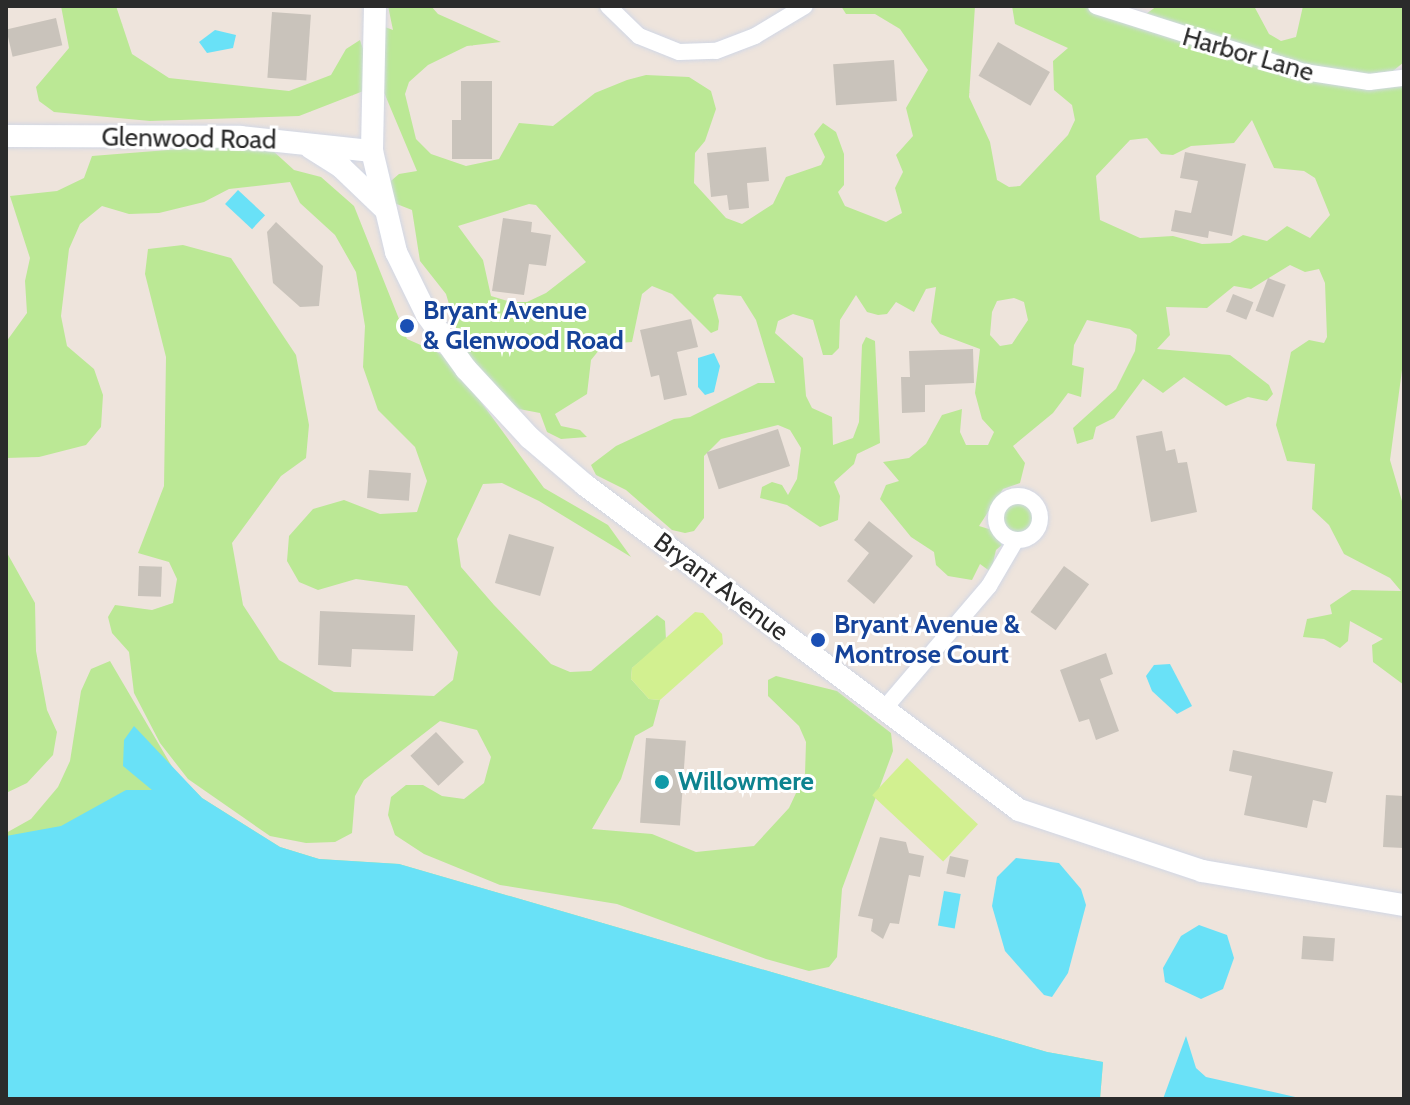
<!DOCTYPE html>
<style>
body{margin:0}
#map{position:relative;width:1410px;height:1105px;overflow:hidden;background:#eee4dc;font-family:Cabin,sans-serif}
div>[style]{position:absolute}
.green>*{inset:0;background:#bbe895}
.round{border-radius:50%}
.pitch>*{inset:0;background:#d2f090;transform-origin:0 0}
.water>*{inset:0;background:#69e1f7;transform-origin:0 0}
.building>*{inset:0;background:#c9c3bb;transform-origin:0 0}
.roads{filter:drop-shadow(0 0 2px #d1d7e5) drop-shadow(0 0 2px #d1d7e5)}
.street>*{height:16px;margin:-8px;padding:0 8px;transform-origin:8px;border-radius:8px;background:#fff}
.street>.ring{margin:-8px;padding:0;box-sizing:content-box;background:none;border:16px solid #fff;border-radius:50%}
.secondary>*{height:22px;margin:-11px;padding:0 11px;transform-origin:11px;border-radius:11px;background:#fff}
.dots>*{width:22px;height:22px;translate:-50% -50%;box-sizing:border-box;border:4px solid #fff;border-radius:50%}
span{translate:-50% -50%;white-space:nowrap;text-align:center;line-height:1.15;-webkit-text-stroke:6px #fff;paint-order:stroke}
.street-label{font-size:26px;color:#2b2b2b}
.transit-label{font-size:26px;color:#164399;font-weight:700}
.left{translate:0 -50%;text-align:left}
.culture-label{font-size:26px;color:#0d838f;font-weight:700}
.frame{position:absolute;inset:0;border:8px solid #2b2b2b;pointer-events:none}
</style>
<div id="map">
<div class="green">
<i style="clip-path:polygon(evenodd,61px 6px,116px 6px,132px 54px,169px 78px,289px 91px,331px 75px,346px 49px,360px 40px,365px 55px,385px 27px,393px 30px,388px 6px,431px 6px,438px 14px,501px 42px,467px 46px,428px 65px,409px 82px,405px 94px,416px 139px,431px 154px,466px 166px,499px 159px,519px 123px,553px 126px,595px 93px,627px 80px,646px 75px,689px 77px,711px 91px,716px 109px,705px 141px,695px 153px,694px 183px,726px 218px,742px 224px,773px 204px,786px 177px,821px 165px,825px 157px,814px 134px,823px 123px,836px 132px,844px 154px,844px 185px,838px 192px,845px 206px,886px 222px,902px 213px,895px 188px,903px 172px,896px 155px,913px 136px,906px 108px,928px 70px,900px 29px,875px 14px,846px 14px,841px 6px,975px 6px,969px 97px,990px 142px,997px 180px,1009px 187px,1020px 186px,1068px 135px,1075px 120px,1072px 105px,1054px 90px,1053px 61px,1068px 48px,1015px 24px,1012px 6px,1089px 6px,1099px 15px,1124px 20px,1139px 19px,1157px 6px,1254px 6px,1269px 34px,1281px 41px,1296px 37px,1303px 6px,1404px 6px,1404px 62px,1393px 71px,1378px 73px,1404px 84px,1404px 355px,1390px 460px,1404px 508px,1404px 685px,1373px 662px,1372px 645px,1383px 639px,1350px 621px,1348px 641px,1340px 648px,1324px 639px,1303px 637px,1307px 619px,1332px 614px,1330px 605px,1352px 590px,1401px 591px,1390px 578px,1344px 554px,1329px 525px,1312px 509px,1315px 464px,1287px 461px,1276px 425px,1291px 352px,1309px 340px,1324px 343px,1327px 337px,1325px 283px,1319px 269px,1305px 272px,1290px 265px,1251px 289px,1234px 286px,1207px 308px,1166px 307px,1170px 335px,1157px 349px,1230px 355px,1269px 385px,1273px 394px,1267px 401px,1248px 397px,1226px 406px,1184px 377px,1163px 393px,1143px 379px,1114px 418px,1096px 427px,1093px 439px,1077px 444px,1073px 428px,1116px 389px,1135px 351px,1137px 335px,1130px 329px,1087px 320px,1074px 345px,1072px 365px,1084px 368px,1081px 397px,1068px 393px,1053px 413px,1013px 446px,1025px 463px,1020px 483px,1003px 489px,979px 526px,992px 530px,1002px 545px,996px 550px,991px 572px,980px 564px,972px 580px,948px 576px,936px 565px,934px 552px,911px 537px,880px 499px,886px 485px,899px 481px,883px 462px,909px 458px,926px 444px,942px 415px,962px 409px,960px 432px,966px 445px,988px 445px,994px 432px,982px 419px,975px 393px,980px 349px,940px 334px,931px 322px,936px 287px,926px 289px,914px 312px,896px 302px,887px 314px,878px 315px,867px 312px,856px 295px,840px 320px,839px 348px,832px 355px,823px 355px,813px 320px,793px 314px,778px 321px,775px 333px,803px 358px,806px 396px,812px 408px,832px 417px,833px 445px,853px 438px,859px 422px,862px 345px,866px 337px,875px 341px,880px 443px,857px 454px,854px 464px,834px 482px,840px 496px,838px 520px,820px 527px,787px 505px,760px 498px,762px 487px,772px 482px,782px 485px,788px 495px,797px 479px,801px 448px,790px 430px,778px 425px,721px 439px,704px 456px,704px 518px,694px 531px,685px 533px,672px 530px,626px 490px,596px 475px,591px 465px,616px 446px,674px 419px,690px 417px,758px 383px,775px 383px,756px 320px,741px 296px,717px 294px,713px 298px,719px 321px,718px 330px,711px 333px,672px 294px,652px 286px,642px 294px,632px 342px,604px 344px,591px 360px,587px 394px,555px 414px,561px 426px,580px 430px,587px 437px,561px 439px,547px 432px,540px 413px,519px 409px,497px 393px,462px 348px,446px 294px,420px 261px,412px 210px,389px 201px,385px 186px,399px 174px,417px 171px,383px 90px,366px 90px,299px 116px,150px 121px,54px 112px,39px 101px,36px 87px,69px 48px,61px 6px,1252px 120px,1274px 168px,1304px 171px,1315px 178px,1330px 215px,1310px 238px,1287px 226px,1267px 241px,1243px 235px,1230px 243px,1202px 244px,1173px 236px,1140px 238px,1100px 220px,1096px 176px,1130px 140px,1147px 138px,1161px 154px,1173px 155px,1191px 146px,1234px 143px,1252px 120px,61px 6px,529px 204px,536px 205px,586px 262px,546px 293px,527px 302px,511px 302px,491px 296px,483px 260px,458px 226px,529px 204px,61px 6px,1014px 298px,1024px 302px,1028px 320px,1012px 344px,1000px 346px,990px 335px,992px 312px,997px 301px,1014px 298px)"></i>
<i style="clip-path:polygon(243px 144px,272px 150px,294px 170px,321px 177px,354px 206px,407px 339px,448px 357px,544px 488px,608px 525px,631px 557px,539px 501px,502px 483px,483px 484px,457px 539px,461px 567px,494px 605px,551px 664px,570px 672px,591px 671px,657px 615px,665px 621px,666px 640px,632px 668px,631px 679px,649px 699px,660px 700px,653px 726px,635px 736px,621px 779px,592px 829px,652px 834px,696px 852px,754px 846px,789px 808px,805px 774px,806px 742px,799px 726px,768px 696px,768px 680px,776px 676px,837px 691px,891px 733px,893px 751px,842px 889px,837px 957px,829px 967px,809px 971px,766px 959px,617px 904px,500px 885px,424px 854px,395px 835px,388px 815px,391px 797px,406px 785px,423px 785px,442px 796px,464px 799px,484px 783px,491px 757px,477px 730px,440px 721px,364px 780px,355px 796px,352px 833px,335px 842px,306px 843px,270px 836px,188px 779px,160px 743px,134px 693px,129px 652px,112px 633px,108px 617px,115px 605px,152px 610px,173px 603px,177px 579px,169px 562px,138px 553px,164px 486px,166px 357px,145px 274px,148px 249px,183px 245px,231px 258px,296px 355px,309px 425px,306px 458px,281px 476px,232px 543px,243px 605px,279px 660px,334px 692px,434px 696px,453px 680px,458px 652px,407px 586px,356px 579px,318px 590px,299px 582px,287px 561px,289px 536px,313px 509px,344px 500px,380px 514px,417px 512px,427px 481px,415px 447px,378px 410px,363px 367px,365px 326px,356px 272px,335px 235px,300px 203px,290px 182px,229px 189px,204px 202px,159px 213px,129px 214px,102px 206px,80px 224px,69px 249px,61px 316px,67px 346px,94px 369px,103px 395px,101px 427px,86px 445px,39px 457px,6px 458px,6px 342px,27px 313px,25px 281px,30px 258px,10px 196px,57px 191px,84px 178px,92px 156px)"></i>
<i class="round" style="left:1000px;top:500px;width:36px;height:36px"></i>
<i style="clip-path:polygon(6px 551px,35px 603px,36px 651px,47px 710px,57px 732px,53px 755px,27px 783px,6px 793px)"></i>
<i style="clip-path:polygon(110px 661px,174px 770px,202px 798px,280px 847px,319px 859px,399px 864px,1047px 1052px,1103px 1062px,1100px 1099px,6px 897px,6px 833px,31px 819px,58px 787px,70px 761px,81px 691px,91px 669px)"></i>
</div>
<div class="pitch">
<i style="clip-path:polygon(695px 612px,703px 613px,722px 634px,723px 644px,660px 700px,649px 699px,631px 679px,632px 668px)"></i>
<i style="left:907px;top:758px;width:97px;height:51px;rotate:43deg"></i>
</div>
<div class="water">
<i style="clip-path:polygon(215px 30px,236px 35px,233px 48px,207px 53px,199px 42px)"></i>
<i style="left:238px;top:190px;width:37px;height:19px;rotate:43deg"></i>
<i style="clip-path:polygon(714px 353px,720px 366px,714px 392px,705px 395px,698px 387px,698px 358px)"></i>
<i style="clip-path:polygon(1170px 664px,1192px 706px,1177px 714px,1152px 691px,1146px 676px,1154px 665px)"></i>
<i style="clip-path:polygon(134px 726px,202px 798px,280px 847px,319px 859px,399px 864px,1047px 1052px,1103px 1062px,1100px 1099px,6px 1099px,6px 836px,61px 826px,126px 790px,152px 790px,123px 766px,124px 740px)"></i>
<i style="clip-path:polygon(1016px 858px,1059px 863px,1081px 889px,1086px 905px,1068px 973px,1052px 997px,1044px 995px,1005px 951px,992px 906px,997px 877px)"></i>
<i style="left:944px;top:891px;width:17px;height:35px;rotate:10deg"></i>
<i style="clip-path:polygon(1199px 925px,1227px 935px,1234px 958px,1223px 989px,1201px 999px,1165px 982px,1163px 968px,1181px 936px)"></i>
<i style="clip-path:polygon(1186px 1036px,1196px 1068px,1206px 1077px,1304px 1099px,1163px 1099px)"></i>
</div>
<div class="building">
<i style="left:272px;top:12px;width:39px;height:66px;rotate:4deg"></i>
<i style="left:56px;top:18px;width:28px;height:51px;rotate:77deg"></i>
<i style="left:998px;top:42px;width:60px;height:39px;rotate:30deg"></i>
<i style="left:894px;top:60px;width:41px;height:61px;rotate:86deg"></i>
<i style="clip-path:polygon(461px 81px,492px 81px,492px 159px,452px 159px,452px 120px,461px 120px)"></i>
<i style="clip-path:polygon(766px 147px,769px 181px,747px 183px,749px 208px,729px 210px,727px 195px,711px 197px,707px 153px)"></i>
<i style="clip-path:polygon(1185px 152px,1246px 164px,1232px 236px,1209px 231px,1208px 238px,1171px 231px,1175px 210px,1191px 213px,1198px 181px,1180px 178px)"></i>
<i style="clip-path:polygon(503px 218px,532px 222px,531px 232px,551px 235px,546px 266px,529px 264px,524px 295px,492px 291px)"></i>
<i style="clip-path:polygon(276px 222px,323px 266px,319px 306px,300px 307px,273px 283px,267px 232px)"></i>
<i style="left:1268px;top:278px;width:19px;height:35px;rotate:21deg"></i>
<i style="left:1233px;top:294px;width:22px;height:19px;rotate:22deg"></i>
<i style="clip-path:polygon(691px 319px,698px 347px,677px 352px,687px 395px,664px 400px,659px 375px,651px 377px,640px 330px)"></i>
<i style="clip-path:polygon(973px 349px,974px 383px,925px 385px,925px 412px,902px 413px,901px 377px,910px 377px,909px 351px)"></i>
<i style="left:778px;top:429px;width:39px;height:75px;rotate:72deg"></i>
<i style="clip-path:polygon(1162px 431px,1166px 451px,1175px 449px,1178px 463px,1187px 462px,1197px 512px,1151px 522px,1136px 436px)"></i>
<i style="left:369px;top:470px;width:42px;height:28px;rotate:4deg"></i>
<i style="clip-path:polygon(869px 521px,913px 556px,874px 604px,847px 581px,869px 553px,854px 540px)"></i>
<i style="left:509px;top:534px;width:47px;height:51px;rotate:16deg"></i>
<i style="left:139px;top:566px;width:23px;height:30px;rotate:2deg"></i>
<i style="left:1064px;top:566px;width:31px;height:57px;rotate:36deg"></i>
<i style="clip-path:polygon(320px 611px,415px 615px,413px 651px,352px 649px,351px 667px,318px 665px)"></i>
<i style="clip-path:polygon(1106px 653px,1113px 674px,1100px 679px,1119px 731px,1096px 740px,1089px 719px,1079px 722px,1060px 670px)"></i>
<i style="left:436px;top:732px;width:41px;height:35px;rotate:47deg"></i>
<i style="left:646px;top:738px;width:40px;height:85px;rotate:4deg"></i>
<i style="clip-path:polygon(1233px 750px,1333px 772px,1326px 803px,1313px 800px,1307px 828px,1244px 815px,1252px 776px,1229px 771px)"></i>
<i style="clip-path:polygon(1386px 795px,1404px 796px,1404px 848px,1383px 847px)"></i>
<i style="clip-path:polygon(880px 837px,906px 842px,909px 853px,924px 856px,920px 877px,909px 875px,899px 924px,890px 923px,883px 939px,871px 931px,873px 919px,858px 916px)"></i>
<i style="left:950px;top:856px;width:19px;height:18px;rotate:12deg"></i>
<i style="left:1303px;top:936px;width:32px;height:23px;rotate:4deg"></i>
</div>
<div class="roads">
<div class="street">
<i style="left:608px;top:6px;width:43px;rotate:44.1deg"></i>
<i style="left:639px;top:36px;width:43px;rotate:21.8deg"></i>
<i style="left:679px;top:52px;width:37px;rotate:-2deg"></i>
<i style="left:716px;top:51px;width:42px;rotate:-21deg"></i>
<i style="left:755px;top:36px;width:58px;rotate:-31deg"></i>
<i style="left:1096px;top:6px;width:218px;rotate:17.6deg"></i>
<i style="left:1304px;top:72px;width:66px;rotate:8.7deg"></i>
<i style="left:1369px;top:82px;width:35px;rotate:-7deg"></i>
<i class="ring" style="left:996px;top:496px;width:28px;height:28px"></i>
<i style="left:884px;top:709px;width:162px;rotate:-49.5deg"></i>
<i style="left:989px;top:586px;width:53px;rotate:-59.6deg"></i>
</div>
<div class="secondary">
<i style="left:375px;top:6px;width:145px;rotate:91.2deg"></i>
<i style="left:372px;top:151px;width:104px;rotate:76.6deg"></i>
<i style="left:396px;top:252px;width:70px;rotate:63.8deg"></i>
<i style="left:427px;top:315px;width:67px;rotate:54.2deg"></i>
<i style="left:466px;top:369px;width:94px;rotate:47.2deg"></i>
<i style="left:530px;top:438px;width:72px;rotate:40.5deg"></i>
<i style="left:585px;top:485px;width:542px;rotate:36.83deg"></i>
<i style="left:1019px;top:810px;width:193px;rotate:18.4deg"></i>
<i style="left:1202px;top:871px;width:205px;rotate:9.6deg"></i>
<i style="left:6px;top:136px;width:234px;rotate:0.2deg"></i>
<i style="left:240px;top:137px;width:133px;rotate:6.1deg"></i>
<i style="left:311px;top:148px;width:36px;rotate:32deg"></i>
<i style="left:341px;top:167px;width:61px;rotate:43.7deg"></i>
</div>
</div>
<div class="dots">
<i style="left:407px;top:326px;background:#1a4fb4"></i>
<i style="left:818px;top:640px;background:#1a4fb4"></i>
<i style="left:662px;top:782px;background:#0f9aa8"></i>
</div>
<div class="street-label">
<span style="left:1248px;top:55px;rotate:16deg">Harbor Lane</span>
<span style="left:189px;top:139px;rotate:1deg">Glenwood Road</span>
<span style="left:721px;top:587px;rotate:37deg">Bryant Avenue</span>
</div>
<div class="transit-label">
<span class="left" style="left:423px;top:326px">Bryant Avenue<br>&amp; Glenwood Road</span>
<span class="left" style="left:834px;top:640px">Bryant Avenue &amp;<br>Montrose Court</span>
</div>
<div class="culture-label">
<span class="left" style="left:678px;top:782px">Willowmere</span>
</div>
<div class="frame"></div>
</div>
